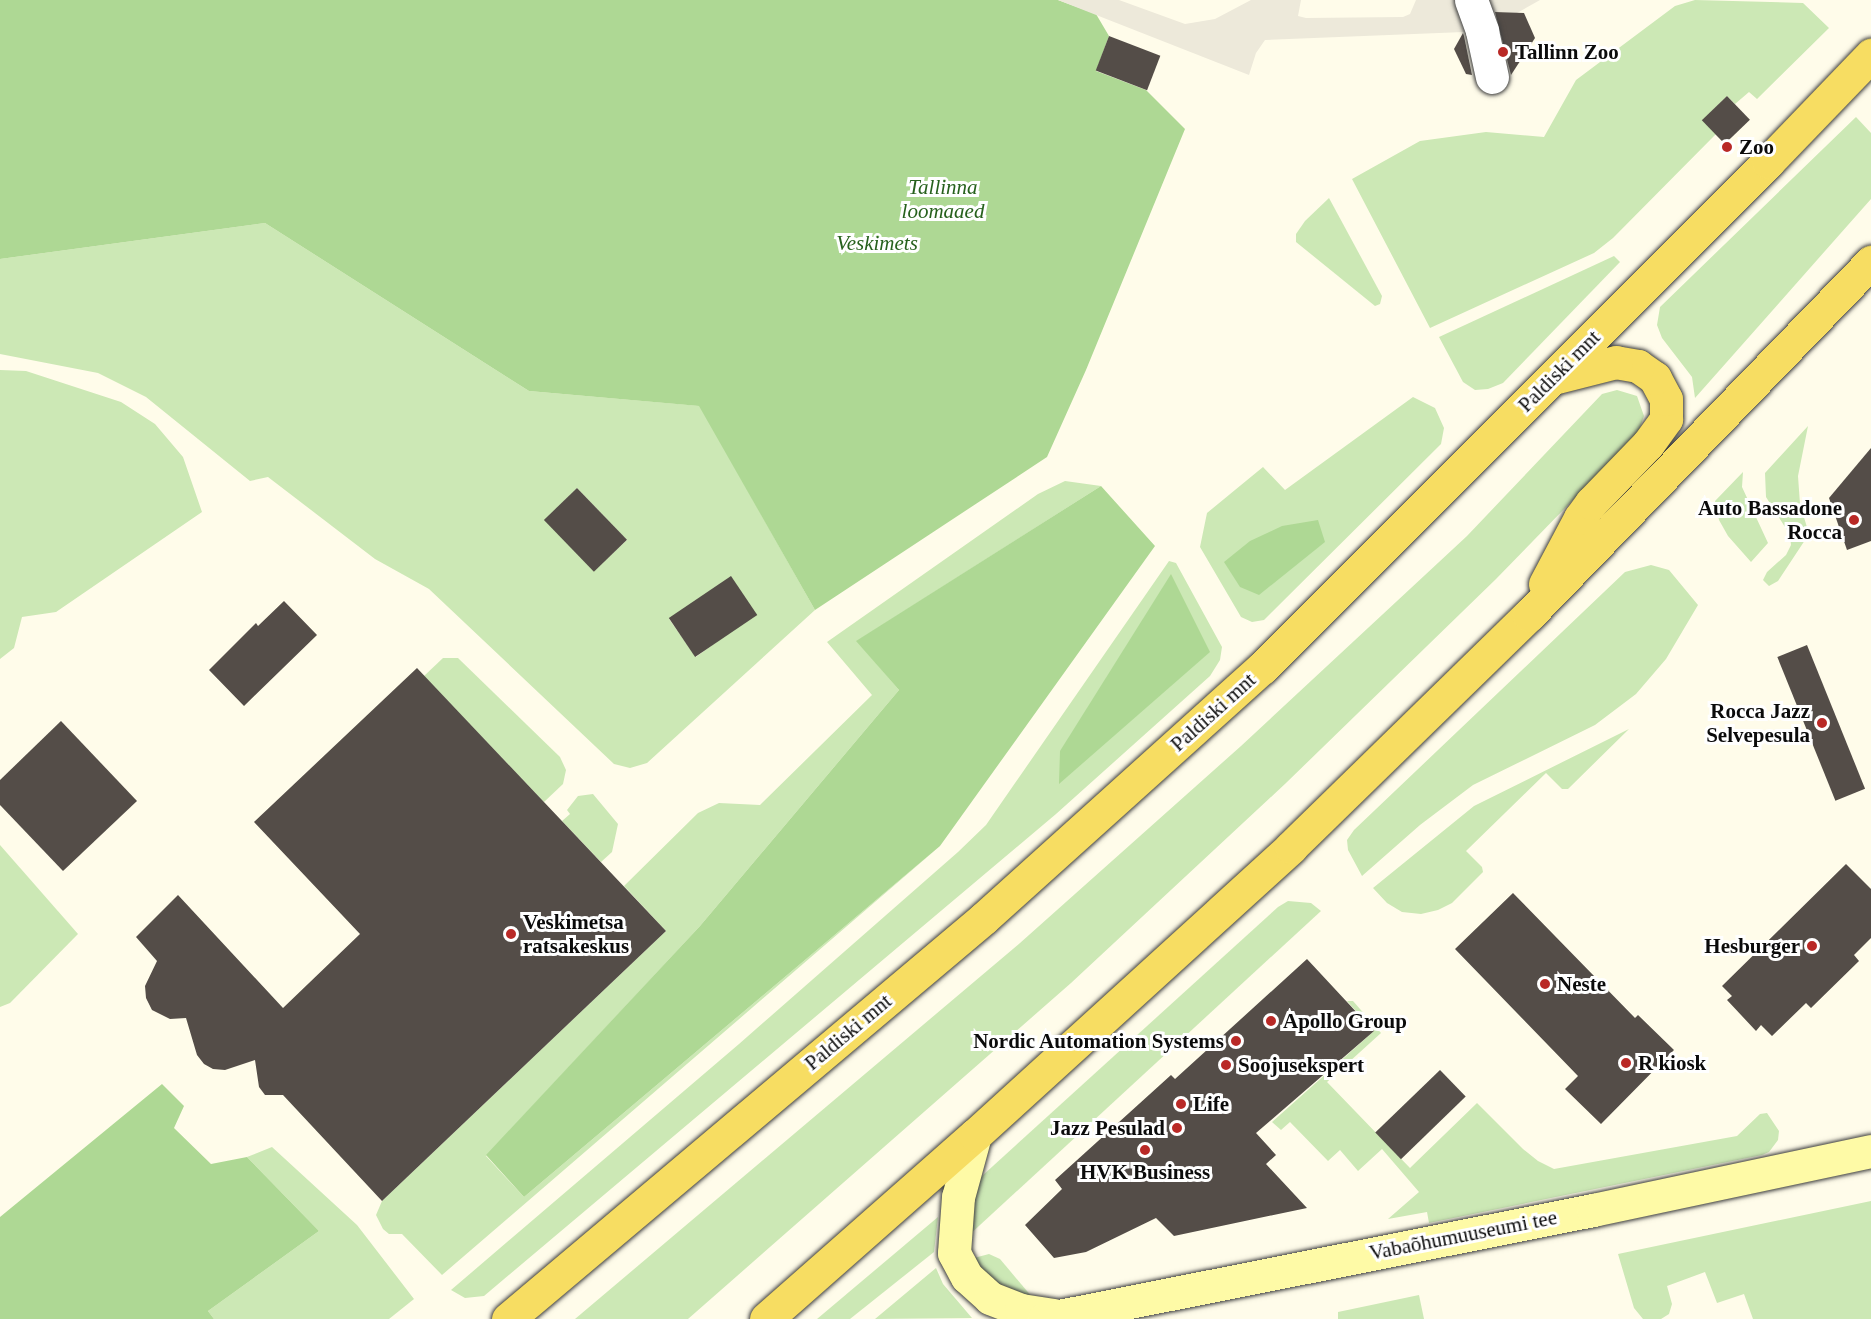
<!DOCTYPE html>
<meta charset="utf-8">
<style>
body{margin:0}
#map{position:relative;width:1871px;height:1319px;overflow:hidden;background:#fffcea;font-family:"Times New Roman",serif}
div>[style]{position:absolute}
.green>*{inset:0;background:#cce8b5}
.forest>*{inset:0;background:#aed894}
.plaza>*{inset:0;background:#ede9da}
.building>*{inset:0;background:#544d48;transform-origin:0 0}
.roads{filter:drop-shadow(0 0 2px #3e3e3e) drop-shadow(0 0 2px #3e3e3e)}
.street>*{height:33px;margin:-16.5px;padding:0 16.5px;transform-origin:16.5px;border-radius:16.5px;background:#fff}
.secondary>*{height:33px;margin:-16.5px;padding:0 16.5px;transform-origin:16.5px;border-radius:16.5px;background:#fefaa6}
.primary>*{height:33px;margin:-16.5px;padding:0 16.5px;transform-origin:16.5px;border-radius:16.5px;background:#f7dd62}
.dots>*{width:16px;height:16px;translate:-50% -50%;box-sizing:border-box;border:3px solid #fff;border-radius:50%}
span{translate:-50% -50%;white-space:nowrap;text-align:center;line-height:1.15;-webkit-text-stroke:6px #fff;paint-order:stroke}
.poi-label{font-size:21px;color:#0b0b0b;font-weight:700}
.left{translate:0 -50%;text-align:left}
.right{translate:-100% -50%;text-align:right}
.park-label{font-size:21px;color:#27611d;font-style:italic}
.street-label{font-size:21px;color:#0b0b0b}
</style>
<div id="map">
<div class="green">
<i style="clip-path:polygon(1695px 0,1803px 3px,1829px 28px,1757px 99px,1749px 92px,1735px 104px,1727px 96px,1703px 120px,1716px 134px,1613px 238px,1594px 253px,1430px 328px,1352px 179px,1420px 141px,1486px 132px,1544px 137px,1576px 80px,1675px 6px)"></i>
<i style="clip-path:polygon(1856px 117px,1871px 133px,1871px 199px,1695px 398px,1692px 377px,1662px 338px,1657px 325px,1660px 307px)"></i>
<i style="clip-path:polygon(1329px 198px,1382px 296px,1380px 304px,1375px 306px,1296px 242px,1296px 234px,1305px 221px)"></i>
<i style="clip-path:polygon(evenodd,265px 223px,529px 391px,700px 406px,815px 610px,647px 763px,630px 768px,614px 764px,429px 589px,375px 559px,268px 477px,250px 481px,146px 397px,98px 373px,0 354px,0 259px,265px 223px,577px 488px,627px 540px,594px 571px,545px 520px,577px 488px,265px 223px,669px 619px,715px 643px,696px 657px,669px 619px)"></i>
<i style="clip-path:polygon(1614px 256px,1620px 262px,1503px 383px,1488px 389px,1475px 390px,1463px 382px,1439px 337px)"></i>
<i style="clip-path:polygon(0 370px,26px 371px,121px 402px,155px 424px,183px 457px,202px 512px,56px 612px,22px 617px,14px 648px,0 659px)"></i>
<i style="clip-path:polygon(1617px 390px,1637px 396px,1644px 416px,1638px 433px,1496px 579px,1286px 783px,1071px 983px,688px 1319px,575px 1319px,1020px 943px,1241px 746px,1467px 536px,1602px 394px)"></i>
<i style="clip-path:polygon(1413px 397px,1435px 408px,1444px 428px,1441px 444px,1264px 620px,1252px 622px,1241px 617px,1200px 547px,1207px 513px,1263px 467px,1285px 490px)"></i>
<i style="clip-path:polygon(1808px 426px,1798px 476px,1800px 504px,1809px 534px,1778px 581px,1769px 586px,1763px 580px,1767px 572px,1786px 555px,1791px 545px,1790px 535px,1766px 497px,1765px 473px)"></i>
<i style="clip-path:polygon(1743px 472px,1742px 487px,1768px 543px,1751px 562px,1728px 536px,1719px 520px,1715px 501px)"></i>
<i style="clip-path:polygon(1065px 481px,1101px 486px,857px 641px,899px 690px,700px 926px,486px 1156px,524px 1197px,940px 846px,442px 1275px,402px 1234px,389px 1234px,383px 1229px,376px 1215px,382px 1201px,666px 931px,624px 886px,698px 813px,719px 803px,760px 805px,872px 695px,827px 642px,1038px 494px)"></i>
<i style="clip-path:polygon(1169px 561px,1176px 563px,1222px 647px,1220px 660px,1210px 676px,1056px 814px,484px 1296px,465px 1298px,451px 1290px,739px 1044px,958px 852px,986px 825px)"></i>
<i style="clip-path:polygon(1651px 565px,1669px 570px,1698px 605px,1666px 659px,1636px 694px,1595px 725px,1473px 785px,1420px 825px,1362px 876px,1348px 850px,1347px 840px,1354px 830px,1625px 572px)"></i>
<i style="clip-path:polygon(443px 658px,458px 658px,560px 757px,566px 770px,563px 784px,544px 802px,424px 676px)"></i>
<i style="clip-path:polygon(1629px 729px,1568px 789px,1562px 789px,1546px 773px,1466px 851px,1482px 867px,1483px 872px,1452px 903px,1438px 910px,1421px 914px,1402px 912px,1387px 903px,1373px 888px,1474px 806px)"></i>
<i style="clip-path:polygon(593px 794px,618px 824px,612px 852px,601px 862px,562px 821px,570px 814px,567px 810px,578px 796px)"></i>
<i style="clip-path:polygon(0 845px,78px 934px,10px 1003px,0 1007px)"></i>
<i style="clip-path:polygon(1288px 901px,1311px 903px,1321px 911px,967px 1237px,973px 1190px,982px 1176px,1278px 907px)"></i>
<i style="clip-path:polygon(1347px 1001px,1353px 1001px,1381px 1033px,1327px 1082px,1410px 1168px,1477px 1103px,1523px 1149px,1538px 1161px,1554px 1169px,1737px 1136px,1760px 1114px,1767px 1113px,1779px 1131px,1778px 1140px,1769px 1152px,1762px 1155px,1429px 1223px,1427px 1212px,1388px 1219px,1419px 1192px,1382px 1149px,1358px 1171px,1340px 1150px,1328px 1161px,1290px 1122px,1281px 1130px,1272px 1122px,1374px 1031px)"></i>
<i style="clip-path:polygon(272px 1147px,357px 1225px,414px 1299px,389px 1319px,214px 1319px,208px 1311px,319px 1231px,247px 1157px)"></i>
<i style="clip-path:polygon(1871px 1201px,1871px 1319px,1753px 1319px,1744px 1294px,1717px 1303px,1705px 1272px,1667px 1286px,1672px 1304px,1669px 1314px,1661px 1319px,1643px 1319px,1634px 1308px,1618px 1254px)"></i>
<i style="clip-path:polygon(938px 1217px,934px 1252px,850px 1319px,817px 1319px)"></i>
<i style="clip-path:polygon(989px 1254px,1000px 1259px,1032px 1297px,1006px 1292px,990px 1279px,974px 1258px)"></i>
<i style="clip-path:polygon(936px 1268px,943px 1284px,972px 1318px,875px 1319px)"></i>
<i style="clip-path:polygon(1419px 1295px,1424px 1319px,1338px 1319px,1338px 1312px)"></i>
</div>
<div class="forest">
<i style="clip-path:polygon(0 0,1058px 0,1096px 14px,1109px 36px,1096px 71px,1146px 90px,1185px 129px,1086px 370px,1047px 457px,815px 610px,699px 406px,529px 391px,265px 223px,0 259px)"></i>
<i style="clip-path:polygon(1101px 486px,1155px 546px,940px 846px,524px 1197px,486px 1155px,700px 926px,899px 690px,856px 641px)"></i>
<i style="clip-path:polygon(1318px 520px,1325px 542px,1259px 595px,1240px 587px,1224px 562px,1250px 541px,1282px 526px)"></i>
<i style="clip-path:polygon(1171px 574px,1210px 652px,1059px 784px,1060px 751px)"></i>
<i style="clip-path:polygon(162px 1084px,184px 1106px,174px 1128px,211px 1164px,247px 1157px,319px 1231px,208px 1311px,214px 1319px,0 1319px,0 1217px)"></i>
</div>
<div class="plaza">
<i style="clip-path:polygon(1058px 0,1119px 0,1185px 24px,1215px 19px,1251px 0,1301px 0,1298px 16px,1306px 18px,1403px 17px,1410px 14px,1416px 0,1540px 0,1517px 13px,1475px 11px,1464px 32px,1265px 40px,1256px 53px,1249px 75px)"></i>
</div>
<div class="building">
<i style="clip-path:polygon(1495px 12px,1524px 13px,1535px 38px,1511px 75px)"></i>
<i style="clip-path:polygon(1463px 33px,1464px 36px,1472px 75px,1466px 74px,1454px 49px)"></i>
<i style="left:1109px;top:36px;width:55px;height:37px;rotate:21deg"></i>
<i style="left:1727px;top:96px;width:33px;height:35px;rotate:46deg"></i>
<i style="clip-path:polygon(1871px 448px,1871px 541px,1847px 550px,1829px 498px)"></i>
<i style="left:577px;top:488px;width:72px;height:46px;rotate:46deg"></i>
<i style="left:731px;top:576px;width:47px;height:75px;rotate:56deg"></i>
<i style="clip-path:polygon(284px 601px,317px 635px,244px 706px,209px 670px,256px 623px,258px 626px)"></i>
<i style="left:1807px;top:645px;width:155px;height:32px;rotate:68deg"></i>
<i style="clip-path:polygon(417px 668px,666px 931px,382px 1201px,283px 1095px,265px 1095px,259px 1087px,255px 1060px,225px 1070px,213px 1069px,204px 1064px,197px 1055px,186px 1018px,170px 1019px,152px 1010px,146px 998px,145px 986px,157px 961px,136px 937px,178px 895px,283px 1008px,360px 934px,254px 822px)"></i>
<i style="clip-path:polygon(61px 721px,137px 801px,63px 871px,0 805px,0 780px)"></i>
<i style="clip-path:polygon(1846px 864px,1871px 889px,1871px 938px,1854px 955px,1859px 961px,1811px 1008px,1806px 1003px,1772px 1036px,1761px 1025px,1756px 1031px,1727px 1000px,1732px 996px,1722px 986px)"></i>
<i style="clip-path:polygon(1513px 893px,1635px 1018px,1638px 1015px,1674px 1050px,1601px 1124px,1565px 1089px,1578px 1076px,1455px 949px)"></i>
<i style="clip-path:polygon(1307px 959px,1374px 1031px,1256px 1133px,1276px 1155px,1266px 1164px,1307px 1208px,1174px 1236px,1156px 1218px,1086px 1252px,1054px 1258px,1025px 1225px,1062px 1189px,1055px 1180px,1171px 1075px,1175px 1079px)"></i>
<i style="left:1440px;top:1070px;width:37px;height:90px;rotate:46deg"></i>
</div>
<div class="roads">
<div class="street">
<i style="left:1471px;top:0;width:33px;rotate:70deg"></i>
<i style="left:1482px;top:31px;width:47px;rotate:77.7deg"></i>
</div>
<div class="secondary">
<i style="left:975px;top:1135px;width:64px;rotate:105.3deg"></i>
<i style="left:958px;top:1197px;width:56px;rotate:94.1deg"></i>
<i style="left:954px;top:1253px;width:27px;rotate:62deg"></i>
<i style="left:967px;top:1277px;width:31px;rotate:42deg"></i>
<i style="left:990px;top:1298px;width:33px;rotate:21deg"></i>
<i style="left:1021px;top:1310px;width:33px;rotate:9deg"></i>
<i style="left:1044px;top:1319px;width:560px;rotate:-11.23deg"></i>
<i style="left:1593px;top:1210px;width:284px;rotate:-12deg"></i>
</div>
<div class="primary">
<i style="left:1545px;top:584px;width:75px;rotate:-62.1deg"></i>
<i style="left:1580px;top:518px;width:19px;rotate:-54deg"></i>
<i style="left:1591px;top:503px;width:82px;rotate:-46deg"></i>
<i style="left:1648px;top:444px;width:31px;rotate:-54deg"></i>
<i style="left:1666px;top:419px;width:20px;rotate:-90deg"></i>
<i style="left:1666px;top:399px;width:24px;rotate:-118deg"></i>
<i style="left:1655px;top:378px;width:21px;rotate:-145deg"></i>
<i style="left:1638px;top:366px;width:22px;rotate:-170deg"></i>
<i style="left:1616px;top:362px;width:65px;rotate:165.7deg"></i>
<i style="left:508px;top:1319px;width:622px;rotate:-40.11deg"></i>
<i style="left:984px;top:918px;width:374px;rotate:-42deg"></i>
<i style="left:1262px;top:668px;width:716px;rotate:-45deg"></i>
<i style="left:1768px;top:162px;width:149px;rotate:-46.1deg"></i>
<i style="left:766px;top:1319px;width:278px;rotate:-41.4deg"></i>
<i style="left:975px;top:1135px;width:428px;rotate:-42.3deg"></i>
<i style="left:1291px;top:847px;width:332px;rotate:-44.3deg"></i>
<i style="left:1529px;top:615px;width:492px;rotate:-45.9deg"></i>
</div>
</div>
<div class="dots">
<i style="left:1503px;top:52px;background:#b92926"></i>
<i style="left:1727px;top:147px;background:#b92926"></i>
<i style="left:1854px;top:520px;background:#b92926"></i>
<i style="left:1822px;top:723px;background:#b92926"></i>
<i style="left:511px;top:934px;background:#b92926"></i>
<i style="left:1812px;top:946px;background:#b92926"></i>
<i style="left:1545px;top:984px;background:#b92926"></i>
<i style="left:1271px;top:1021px;background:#b92926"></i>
<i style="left:1236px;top:1041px;background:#b92926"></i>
<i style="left:1626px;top:1063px;background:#b92926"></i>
<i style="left:1226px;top:1065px;background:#b92926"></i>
<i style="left:1181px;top:1104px;background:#b92926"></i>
<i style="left:1177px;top:1128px;background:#b92926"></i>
<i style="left:1145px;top:1150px;background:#b92926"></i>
</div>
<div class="poi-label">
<span class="left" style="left:1515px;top:52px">Tallinn Zoo</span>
<span class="left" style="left:1739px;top:147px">Zoo</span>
<span class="right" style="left:1842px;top:520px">Auto Bassadone<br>Rocca</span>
<span class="right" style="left:1810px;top:723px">Rocca Jazz<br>Selvepesula</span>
<span class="left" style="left:523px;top:934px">Veskimetsa<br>ratsakeskus</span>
<span class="right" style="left:1800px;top:946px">Hesburger</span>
<span class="left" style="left:1557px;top:984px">Neste</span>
<span class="left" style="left:1283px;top:1021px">Apollo Group</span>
<span class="right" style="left:1224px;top:1041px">Nordic Automation Systems</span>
<span class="left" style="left:1638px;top:1063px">R kiosk</span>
<span class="left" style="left:1238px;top:1065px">Soojusekspert</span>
<span class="left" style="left:1193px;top:1104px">Life</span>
<span class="right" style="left:1165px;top:1128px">Jazz Pesulad</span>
<span style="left:1145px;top:1172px">HVK Business</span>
</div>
<div class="park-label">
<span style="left:943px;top:199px">Tallinna<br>loomaaed</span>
<span style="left:877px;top:243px">Veskimets</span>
</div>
<div class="street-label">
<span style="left:1559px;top:371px;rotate:-45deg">Paldiski mnt</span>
<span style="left:1213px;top:712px;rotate:-42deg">Paldiski mnt</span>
<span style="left:848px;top:1032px;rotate:-40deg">Paldiski mnt</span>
<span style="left:1463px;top:1235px;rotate:-11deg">Vabaõhumuuseumi tee</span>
</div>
</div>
